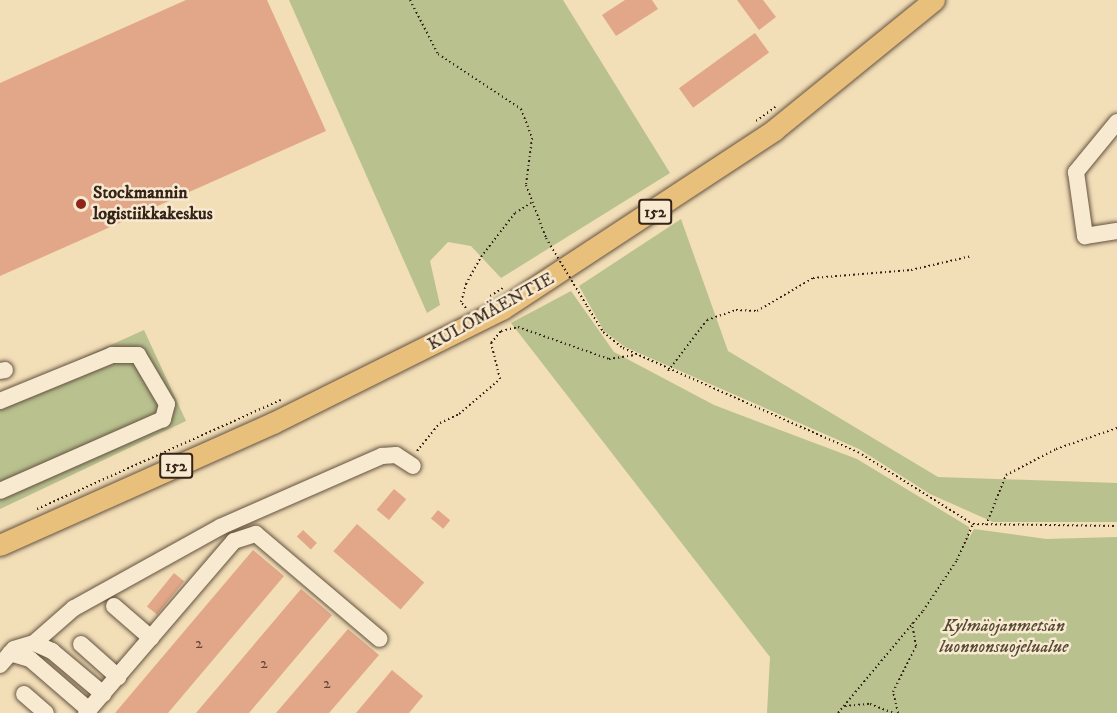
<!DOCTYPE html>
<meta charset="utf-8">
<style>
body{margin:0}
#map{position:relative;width:1117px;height:713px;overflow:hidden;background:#f2deb7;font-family:"IM FELL DW Pica",serif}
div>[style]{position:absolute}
.green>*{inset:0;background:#b9c18f}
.building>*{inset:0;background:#e1a788;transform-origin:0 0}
.path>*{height:2px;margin-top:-1px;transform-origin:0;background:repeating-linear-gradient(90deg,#352318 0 1.5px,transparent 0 4.5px)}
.roads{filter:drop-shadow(0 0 2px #645240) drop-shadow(0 0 2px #645240)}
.minor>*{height:16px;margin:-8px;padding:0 8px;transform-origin:8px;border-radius:8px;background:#f7ead0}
.major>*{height:21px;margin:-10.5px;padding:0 10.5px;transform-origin:10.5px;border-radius:10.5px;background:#e9bf7c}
.path-bridge>*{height:2px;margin-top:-1px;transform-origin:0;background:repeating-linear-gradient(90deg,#352318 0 1.5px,transparent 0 4.5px)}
.dots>*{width:16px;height:16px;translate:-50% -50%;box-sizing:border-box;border:3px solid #f7ead0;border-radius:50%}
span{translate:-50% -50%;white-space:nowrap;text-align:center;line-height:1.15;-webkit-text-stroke:5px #f7ead0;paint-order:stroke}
.number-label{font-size:15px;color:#604434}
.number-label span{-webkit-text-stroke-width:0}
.shield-label span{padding:2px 4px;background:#f7ead0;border:2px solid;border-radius:4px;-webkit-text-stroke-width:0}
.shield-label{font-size:16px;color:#352318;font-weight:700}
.poi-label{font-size:18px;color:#352318;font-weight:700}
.left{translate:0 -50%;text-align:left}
.street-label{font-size:18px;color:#352318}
.park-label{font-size:18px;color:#564a36;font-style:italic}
</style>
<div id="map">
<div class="green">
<i style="clip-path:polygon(289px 0,563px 0,670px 173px,501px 278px,471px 246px,448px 242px,430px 261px,440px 305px,427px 313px)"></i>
<i style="clip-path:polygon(681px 219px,728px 351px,938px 477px,1117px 483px,1117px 522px,993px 522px,930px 494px,859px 449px,625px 347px,604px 331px,579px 286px)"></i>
<i style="clip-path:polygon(571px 291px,614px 352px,714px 405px,857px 459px,969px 527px,969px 538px,974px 529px,1046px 539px,1117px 537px,1117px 713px,767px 713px,770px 657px,511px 323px)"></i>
<i style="clip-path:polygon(144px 330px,186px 421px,0 509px,0 395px)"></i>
</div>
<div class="building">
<i style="clip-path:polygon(186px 0,267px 0,326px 131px,0 276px,0 83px)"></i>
<i style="clip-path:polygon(625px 0,652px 0,658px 9px,616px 36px,602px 15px)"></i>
<i style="clip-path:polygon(737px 0,763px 0,776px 17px,759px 30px)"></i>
<i style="left:755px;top:33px;width:24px;height:94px;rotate:54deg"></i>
<i style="left:394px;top:489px;width:16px;height:27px;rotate:40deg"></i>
<i style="left:438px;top:510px;width:16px;height:11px;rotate:40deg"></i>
<i style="left:357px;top:524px;width:89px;height:36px;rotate:41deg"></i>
<i style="left:303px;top:530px;width:19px;height:9px;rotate:43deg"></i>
<i style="clip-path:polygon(253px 550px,284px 576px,168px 713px,115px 713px)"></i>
<i style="left:174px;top:573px;width:13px;height:43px;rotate:39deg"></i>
<i style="clip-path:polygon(301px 589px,332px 615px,249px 713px,196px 713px)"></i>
<i style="clip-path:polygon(348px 629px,379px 655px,329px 713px,276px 713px)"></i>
<i style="clip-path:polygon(392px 670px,423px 696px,409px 713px,356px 713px)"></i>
</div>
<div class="path">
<i style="left:410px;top:0;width:61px;rotate:62.6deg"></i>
<i style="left:438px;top:54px;width:100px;rotate:33.5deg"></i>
<i style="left:521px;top:109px;width:31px;rotate:69deg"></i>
<i style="left:532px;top:138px;width:47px;rotate:97.3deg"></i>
<i style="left:526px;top:185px;width:57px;rotate:69.3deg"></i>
<i style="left:756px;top:121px;width:24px;rotate:-36deg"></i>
<i style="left:490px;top:296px;width:15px;rotate:-32deg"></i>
<i style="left:587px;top:306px;width:31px;rotate:58deg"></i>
<i style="left:603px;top:332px;width:26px;rotate:39deg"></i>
<i style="left:623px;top:348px;width:257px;rotate:23.9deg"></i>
<i style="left:858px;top:452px;width:136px;rotate:32.1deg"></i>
<i style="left:973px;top:524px;width:144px;rotate:0.8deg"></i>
<i style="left:466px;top:308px;width:8px;rotate:-130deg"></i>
<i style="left:461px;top:302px;width:19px;rotate:-74deg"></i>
<i style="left:466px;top:284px;width:31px;rotate:-61deg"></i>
<i style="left:481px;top:257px;width:56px;rotate:-52.3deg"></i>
<i style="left:515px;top:213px;width:19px;rotate:-32deg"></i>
<i style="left:668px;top:371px;width:64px;rotate:-52.6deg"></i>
<i style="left:707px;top:320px;width:31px;rotate:-19deg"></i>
<i style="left:736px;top:310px;width:21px;rotate:3deg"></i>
<i style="left:757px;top:311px;width:65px;rotate:-30.5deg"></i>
<i style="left:813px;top:278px;width:98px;rotate:-4.7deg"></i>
<i style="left:911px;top:270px;width:62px;rotate:-13.1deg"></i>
<i style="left:417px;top:451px;width:36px;rotate:-51deg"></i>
<i style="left:440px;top:423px;width:21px;rotate:-25deg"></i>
<i style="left:459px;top:414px;width:54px;rotate:-40.5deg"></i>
<i style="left:500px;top:379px;width:37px;rotate:-104deg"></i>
<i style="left:491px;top:343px;width:16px;rotate:-50deg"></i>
<i style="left:501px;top:331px;width:17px;rotate:-13deg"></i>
<i style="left:518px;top:327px;width:96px;rotate:19.4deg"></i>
<i style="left:609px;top:359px;width:26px;rotate:-9deg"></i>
<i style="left:37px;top:509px;width:267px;rotate:-24.1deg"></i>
<i style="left:986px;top:525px;width:54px;rotate:-68.2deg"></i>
<i style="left:1006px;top:475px;width:56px;rotate:-27.5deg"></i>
<i style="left:1056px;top:449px;width:65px;rotate:-19deg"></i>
<i style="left:845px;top:706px;width:25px;rotate:-5deg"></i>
<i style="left:870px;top:704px;width:25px;rotate:21deg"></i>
<i style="left:838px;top:713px;width:133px;rotate:-50.2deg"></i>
<i style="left:923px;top:611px;width:61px;rotate:-56.3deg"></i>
<i style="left:957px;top:560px;width:39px;rotate:-66deg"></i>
<i style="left:898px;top:713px;width:22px;rotate:-103deg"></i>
<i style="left:893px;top:692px;width:51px;rotate:-63.4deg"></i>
<i style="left:916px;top:646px;width:23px;rotate:-100deg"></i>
</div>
<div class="roads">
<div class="minor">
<i style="left:1117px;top:122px;width:65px;rotate:129.4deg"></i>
<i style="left:1076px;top:172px;width:65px;rotate:82deg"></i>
<i style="left:1085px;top:236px;width:32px;rotate:-9deg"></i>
<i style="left:0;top:371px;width:5px;rotate:-11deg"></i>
<i style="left:0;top:401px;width:121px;rotate:-22.3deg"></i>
<i style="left:112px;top:355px;width:26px"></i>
<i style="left:138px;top:355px;width:57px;rotate:59.4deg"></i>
<i style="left:167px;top:404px;width:16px;rotate:105deg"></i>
<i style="left:163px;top:419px;width:178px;rotate:156.2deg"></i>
<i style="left:114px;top:606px;width:49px;rotate:40.9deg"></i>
<i style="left:34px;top:643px;width:20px;rotate:24deg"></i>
<i style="left:52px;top:651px;width:67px;rotate:40.1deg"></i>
<i style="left:81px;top:644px;width:50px;rotate:41.7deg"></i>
<i style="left:10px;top:653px;width:21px;rotate:17deg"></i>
<i style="left:30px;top:659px;width:78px;rotate:40.8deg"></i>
<i style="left:0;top:665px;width:21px;rotate:-49deg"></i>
<i style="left:14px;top:649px;width:21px;rotate:-17deg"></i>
<i style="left:34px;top:643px;width:53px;rotate:-41.2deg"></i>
<i style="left:74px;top:608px;width:167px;rotate:-29deg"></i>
<i style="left:220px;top:527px;width:177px;rotate:-23.7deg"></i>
<i style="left:382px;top:456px;width:14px;rotate:-4deg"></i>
<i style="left:396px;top:455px;width:20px;rotate:33deg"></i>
<i style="left:24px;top:694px;width:29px;rotate:41deg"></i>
<i style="left:86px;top:713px;width:227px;rotate:-49.3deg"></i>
<i style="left:234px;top:541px;width:23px;rotate:-18deg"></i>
<i style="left:256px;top:534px;width:162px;rotate:40.3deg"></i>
</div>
<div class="major">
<i style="left:0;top:545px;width:299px;rotate:-24.1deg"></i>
<i style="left:273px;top:423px;width:256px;rotate:-26.5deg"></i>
<i style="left:502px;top:309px;width:326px;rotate:-33.3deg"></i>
<i style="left:774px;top:130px;width:206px;rotate:-39.1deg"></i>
</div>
</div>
<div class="path-bridge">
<i style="left:546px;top:238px;width:79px;rotate:58.9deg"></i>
</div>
<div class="dots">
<i style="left:81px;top:204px;background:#8f2418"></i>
</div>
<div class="number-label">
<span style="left:199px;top:644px">2</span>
<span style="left:264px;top:664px">2</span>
<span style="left:327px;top:684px">2</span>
</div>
<div class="shield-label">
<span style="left:655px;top:212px">152</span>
<span style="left:176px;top:466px">152</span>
</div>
<div class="poi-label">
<span class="left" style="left:93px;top:204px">Stockmannin<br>logistiikkakeskus</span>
</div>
<div class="street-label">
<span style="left:491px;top:312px;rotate:-29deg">KULOMÄENTIE</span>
</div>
<div class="park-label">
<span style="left:1004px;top:637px">Kylmäojanmetsän<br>luonnonsuojelualue</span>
</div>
</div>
